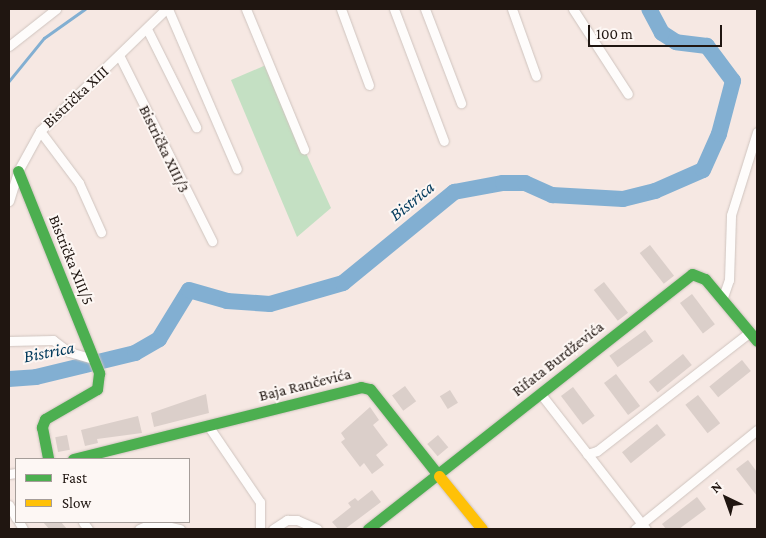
<!DOCTYPE html>
<meta charset="utf-8">
<style>
body{margin:0}
#map{position:relative;width:766px;height:538px;overflow:hidden;background:#f6e8e3;font-family:"Crimson Pro",serif}
div>[style]{position:absolute}
.green>*{inset:0;background:#c4e0c3}
.stream>*{height:2.5px;margin:-1.25px;padding:0 1.25px;transform-origin:1.25px;border-radius:1.25px;background:#82afd2}
.river>*{height:16px;margin:-8px;padding:0 8px;transform-origin:8px;border-radius:8px;background:#82afd2}
.building>*{inset:0;background:#dbcfca;transform-origin:0 0}
.roads{filter:drop-shadow(0 0 1px #cfc4bf) drop-shadow(0 0 1px #cfc4bf)}
.street>*{height:9px;margin:-4.5px;padding:0 4.5px;transform-origin:4.5px;border-radius:4.5px;background:#fefcfb}
.fast>*{height:11px;margin:-5.5px;padding:0 5.5px;transform-origin:5.5px;border-radius:5.5px;background:#4caf50}
.slow>*{height:11px;margin:-5.5px;padding:0 5.5px;transform-origin:5.5px;border-radius:5.5px;background:#ffc107}
span{translate:-50% -50%;white-space:nowrap;text-align:center;line-height:1.15;-webkit-text-stroke:4px #fdf7f4;paint-order:stroke}
.street-label{font-size:16px;color:#201611}
.water-label{font-size:18px;color:#00395b;font-style:italic}
.frame{position:absolute;inset:0;border:10px solid #201611;pointer-events:none}
.legend{position:absolute;left:15px;top:458px;width:175px;height:65px;box-sizing:border-box;background:#fdf7f4;border:1px solid #a59d99;margin:0;padding:6px 9px;list-style:none;font-size:15px;color:#201611}
.legend li{display:flex;align-items:center;gap:10px;height:25px}
.legend b{width:25px;border:1px solid #a59d99}
.north{position:absolute;left:701px;top:473px;width:50px;height:50px;-webkit-text-stroke:4px #fdf7f4;paint-order:stroke;rotate:318deg;font-size:14px;font-weight:700;line-height:20px;text-align:center;color:#201611}
.north::after{content:'';display:block;margin:auto;width:18px;height:22px;background:#201611;clip-path:polygon(50% 0,100% 100%,50% 72%,0 100%)}
.scale{position:absolute;left:588px;top:25px;width:134px;height:22px;box-sizing:border-box;border:2px solid #201611;border-top:0;padding-left:6px;font-size:15px;line-height:18px;white-space:nowrap;color:#201611;-webkit-text-stroke:4px #fdf7f4;paint-order:stroke}
</style>
<div id="map">
<div class="green">
<i style="clip-path:polygon(266px 65px,331px 208px,297px 237px,231px 80px)"></i>
</div>
<div class="stream">
<i style="left:9px;top:81px;width:55px;rotate:-50.9deg"></i>
<i style="left:44px;top:38px;width:50px;rotate:-35.3deg"></i>
</div>
<div class="river">
<i style="left:9px;top:379px;width:27px;rotate:-4deg"></i>
<i style="left:36px;top:377px;width:102px;rotate:-13.6deg"></i>
<i style="left:135px;top:353px;width:28px;rotate:-30deg"></i>
<i style="left:159px;top:339px;width:57px;rotate:-58.5deg"></i>
<i style="left:189px;top:290px;width:40px;rotate:16deg"></i>
<i style="left:227px;top:301px;width:43px;rotate:4deg"></i>
<i style="left:270px;top:304px;width:76px;rotate:-16deg"></i>
<i style="left:343px;top:283px;width:144px;rotate:-39.3deg"></i>
<i style="left:454px;top:192px;width:50px;rotate:-10.4deg"></i>
<i style="left:503px;top:183px;width:22px"></i>
<i style="left:525px;top:183px;width:30px;rotate:24deg"></i>
<i style="left:552px;top:195px;width:71px;rotate:3.2deg"></i>
<i style="left:623px;top:199px;width:33px;rotate:-14deg"></i>
<i style="left:655px;top:191px;width:52px;rotate:-23.6deg"></i>
<i style="left:703px;top:170px;width:39px;rotate:-66deg"></i>
<i style="left:719px;top:134px;width:55px;rotate:-75.2deg"></i>
<i style="left:733px;top:81px;width:44px;rotate:-126.6deg"></i>
<i style="left:707px;top:46px;width:31px;rotate:-173deg"></i>
<i style="left:676px;top:42px;width:17px;rotate:-147deg"></i>
<i style="left:662px;top:33px;width:27px;rotate:-118deg"></i>
</div>
<div class="building">
<i style="left:650px;top:245px;width:39px;height:13px;rotate:52deg"></i>
<i style="left:604px;top:282px;width:39px;height:13px;rotate:52deg"></i>
<i style="left:692px;top:294px;width:38px;height:15px;rotate:53deg"></i>
<i style="left:645px;top:330px;width:14px;height:44px;rotate:54deg"></i>
<i style="left:683px;top:354px;width:14px;height:44px;rotate:51deg"></i>
<i style="left:742px;top:360px;width:14px;height:42px;rotate:51deg"></i>
<i style="left:616px;top:374px;width:40px;height:15px;rotate:53deg"></i>
<i style="left:405px;top:386px;width:19px;height:16px;rotate:54deg"></i>
<i style="left:573px;top:387px;width:36px;height:15px;rotate:53deg"></i>
<i style="left:450px;top:390px;width:15px;height:12px;rotate:58deg"></i>
<i style="clip-path:polygon(206px 394px,209px 413px,154px 427px,151px 413px)"></i>
<i style="left:698px;top:395px;width:36px;height:16px;rotate:52deg"></i>
<i style="clip-path:polygon(370px 407px,379px 420px,373px 425px,388px 445px,376px 455px,384px 465px,372px 474px,364px 463px,360px 467px,341px 442px,345px 439px,341px 433px)"></i>
<i style="clip-path:polygon(138px 416px,142px 433px,97px 439px,98px 443px,85px 446px,81px 430px)"></i>
<i style="left:657px;top:424px;width:14px;height:45px;rotate:51deg"></i>
<i style="left:67px;top:435px;width:15px;height:12px;rotate:79deg"></i>
<i style="left:438px;top:435px;width:16px;height:14px;rotate:50deg"></i>
<i style="clip-path:polygon(748px 460px,757px 472px,757px 496px,736px 469px)"></i>
<i style="clip-path:polygon(372px 490px,381px 502px,345px 529px,338px 529px,332px 522px,351px 507px,348px 503px,355px 498px,358px 501px)"></i>
<i style="clip-path:polygon(697px 497px,706px 509px,679px 529px,666px 529px,662px 524px)"></i>
<i style="clip-path:polygon(43px 522px,61px 522px,67px 529px,49px 529px)"></i>
</div>
<div class="roads">
<div class="street">
<i style="left:168px;top:9px;width:174px;rotate:66.7deg"></i>
<i style="left:246px;top:9px;width:152px;rotate:67.5deg"></i>
<i style="left:341px;top:9px;width:81px;rotate:69.8deg"></i>
<i style="left:394px;top:9px;width:141px;rotate:69.3deg"></i>
<i style="left:425px;top:9px;width:101px;rotate:69deg"></i>
<i style="left:512px;top:9px;width:71px;rotate:70.3deg"></i>
<i style="left:573px;top:9px;width:101px;rotate:57.1deg"></i>
<i style="left:147px;top:29px;width:110px;rotate:63.4deg"></i>
<i style="left:9px;top:46px;width:60px;rotate:-38.2deg"></i>
<i style="left:120px;top:57px;width:206px;rotate:63.4deg"></i>
<i style="left:40px;top:131px;width:65px;rotate:53.1deg"></i>
<i style="left:79px;top:183px;width:54px;rotate:65.8deg"></i>
<i style="left:9px;top:201px;width:31px;rotate:-73deg"></i>
<i style="left:18px;top:171px;width:46px;rotate:-61.2deg"></i>
<i style="left:40px;top:131px;width:175px;rotate:-44.1deg"></i>
<i style="left:723px;top:297px;width:18px;rotate:-71deg"></i>
<i style="left:729px;top:280px;width:65px;rotate:-88.2deg"></i>
<i style="left:731px;top:215px;width:87px;rotate:-72.6deg"></i>
<i style="left:9px;top:341px;width:44px;rotate:-1.3deg"></i>
<i style="left:53px;top:340px;width:20px;rotate:37deg"></i>
<i style="left:69px;top:352px;width:26px;rotate:16deg"></i>
<i style="left:540px;top:393px;width:172px;rotate:52.1deg"></i>
<i style="left:209px;top:427px;width:91px;rotate:55.8deg"></i>
<i style="left:260px;top:502px;width:27px;rotate:90deg"></i>
<i style="left:587px;top:454px;width:10px;rotate:-17deg"></i>
<i style="left:597px;top:451px;width:194px;rotate:-37.9deg"></i>
<i style="left:9px;top:474px;width:7px;rotate:-8deg"></i>
<i style="left:9px;top:505px;width:15px;rotate:62deg"></i>
<i style="left:19px;top:522px;width:8px;rotate:60deg"></i>
<i style="left:83px;top:522px;width:9px;rotate:54deg"></i>
<i style="left:149px;top:522px;width:32px;rotate:13deg"></i>
<i style="left:139px;top:529px;width:12px;rotate:-24deg"></i>
<i style="left:273px;top:529px;width:17px;rotate:-33deg"></i>
<i style="left:287px;top:520px;width:10px"></i>
<i style="left:297px;top:520px;width:22px;rotate:24deg"></i>
<i style="left:635px;top:529px;width:157px;rotate:-39.1deg"></i>
</div>
<div class="fast">
<i style="left:18px;top:171px;width:218px;rotate:68.1deg"></i>
<i style="left:99px;top:373px;width:16px;rotate:97deg"></i>
<i style="left:97px;top:389px;width:60px;rotate:150deg"></i>
<i style="left:45px;top:419px;width:9px;rotate:111deg"></i>
<i style="left:42px;top:427px;width:33px;rotate:79deg"></i>
<i style="left:73px;top:459px;width:297px;rotate:-14deg"></i>
<i style="left:361px;top:387px;width:9px;rotate:13deg"></i>
<i style="left:370px;top:389px;width:111px;rotate:51.6deg"></i>
<i style="left:368px;top:529px;width:412px;rotate:-38.2deg"></i>
<i style="left:692px;top:274px;width:14px;rotate:21deg"></i>
<i style="left:705px;top:279px;width:81px;rotate:50deg"></i>
</div>
<div class="slow">
<i style="left:439px;top:476px;width:68px;rotate:50.9deg"></i>
</div>
</div>
<div class="street-label">
<span style="left:76px;top:97px;rotate:-43deg">Bistrička XIII</span>
<span style="left:164px;top:149px;rotate:64deg">Bistrička XIII/3</span>
<span style="left:71px;top:260px;rotate:68deg">Bistrička XIII/5</span>
<span style="left:558px;top:359px;rotate:-38deg">Rifata Burdževića</span>
<span style="left:305px;top:385px;rotate:-14deg">Baja Rančevića</span>
</div>
<div class="water-label">
<span style="left:412px;top:201px;rotate:-39deg">Bistrica</span>
<span style="left:49px;top:352px;rotate:-11deg">Bistrica</span>
</div>
<div class="frame"></div>
<ul class="legend">
<li><b style="height:6px;background:#4caf50"></b>Fast</li>
<li><b style="height:6px;background:#ffc107"></b>Slow</li>
</ul>
<div class="north">N</div>
<div class="scale">100 m</div>
</div>
